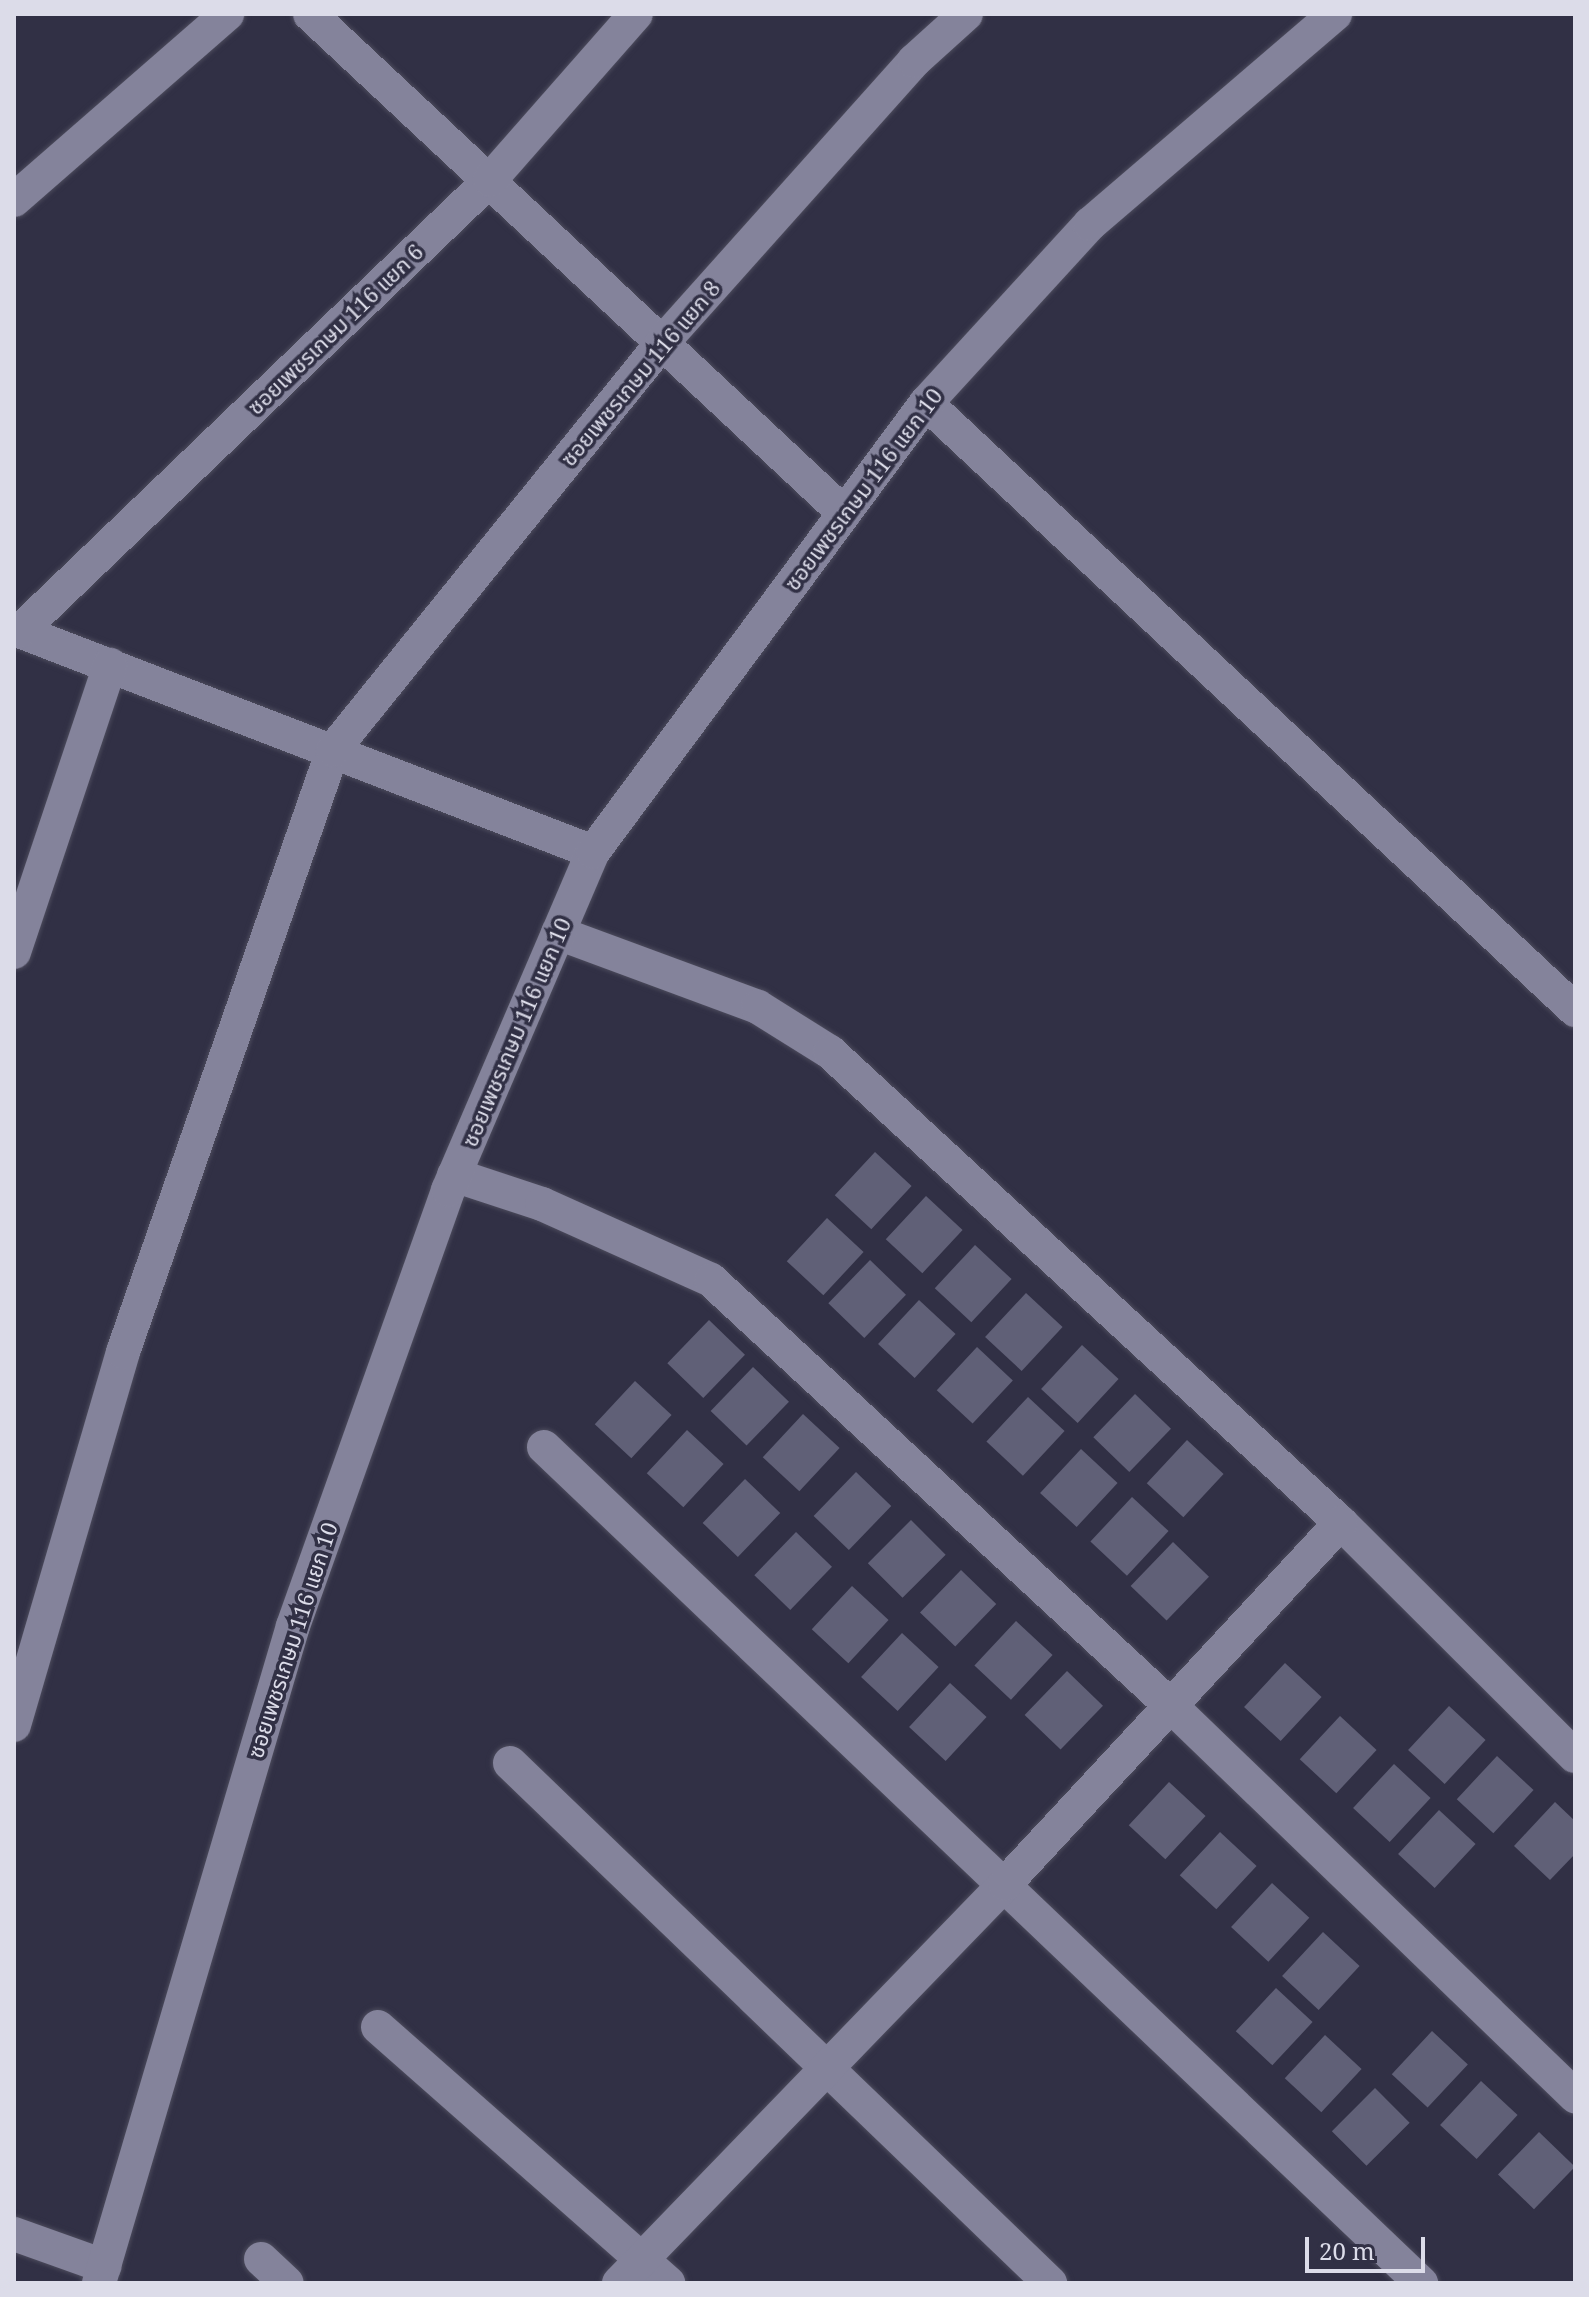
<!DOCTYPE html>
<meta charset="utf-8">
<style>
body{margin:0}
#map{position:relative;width:1589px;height:2297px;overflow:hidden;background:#313045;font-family:"Noto Serif","Noto Sans Thai",serif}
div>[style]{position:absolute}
.building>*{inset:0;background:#606077;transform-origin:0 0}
.roads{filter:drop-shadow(0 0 2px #4c4b5c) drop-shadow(0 0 2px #4c4b5c)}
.minor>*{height:34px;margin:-17px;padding:0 17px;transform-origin:17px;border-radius:17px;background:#84839b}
span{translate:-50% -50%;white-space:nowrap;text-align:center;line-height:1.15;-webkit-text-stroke:7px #313045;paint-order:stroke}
.street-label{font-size:22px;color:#dcdce9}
.frame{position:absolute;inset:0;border:16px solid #dcdce9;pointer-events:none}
.scale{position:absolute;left:1305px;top:2237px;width:120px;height:36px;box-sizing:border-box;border:4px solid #dcdce9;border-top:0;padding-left:10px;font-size:24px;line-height:28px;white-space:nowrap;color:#dcdce9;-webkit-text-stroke:6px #313045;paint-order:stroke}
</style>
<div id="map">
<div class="building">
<i style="left:875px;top:1152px;width:50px;height:59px;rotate:43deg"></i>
<i style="left:926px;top:1196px;width:50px;height:59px;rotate:43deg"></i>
<i style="left:827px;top:1218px;width:50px;height:59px;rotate:43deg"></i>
<i style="left:975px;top:1245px;width:50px;height:59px;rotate:43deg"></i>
<i style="left:870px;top:1260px;width:50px;height:60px;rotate:44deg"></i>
<i style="left:1026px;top:1293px;width:50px;height:60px;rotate:43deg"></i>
<i style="left:919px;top:1300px;width:50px;height:60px;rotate:43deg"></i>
<i style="left:709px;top:1320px;width:50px;height:60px;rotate:44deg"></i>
<i style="left:1082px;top:1345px;width:50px;height:60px;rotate:43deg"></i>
<i style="left:977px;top:1347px;width:49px;height:59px;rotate:43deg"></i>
<i style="left:753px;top:1367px;width:50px;height:61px;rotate:44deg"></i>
<i style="left:635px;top:1381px;width:50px;height:59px;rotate:43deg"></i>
<i style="left:1135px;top:1394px;width:50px;height:60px;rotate:44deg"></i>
<i style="left:1028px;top:1397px;width:50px;height:61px;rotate:43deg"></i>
<i style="left:803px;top:1414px;width:50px;height:59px;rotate:43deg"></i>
<i style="left:687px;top:1430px;width:50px;height:59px;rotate:43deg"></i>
<i style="left:1187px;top:1440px;width:50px;height:59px;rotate:43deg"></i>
<i style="left:1081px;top:1449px;width:50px;height:60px;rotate:43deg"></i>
<i style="left:856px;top:1472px;width:49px;height:61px;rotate:44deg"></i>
<i style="left:745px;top:1479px;width:49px;height:61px;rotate:44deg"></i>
<i style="left:1132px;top:1497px;width:50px;height:61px;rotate:43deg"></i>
<i style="left:911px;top:1520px;width:49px;height:61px;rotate:45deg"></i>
<i style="left:796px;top:1532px;width:50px;height:60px;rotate:44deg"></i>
<i style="left:1173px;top:1542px;width:50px;height:61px;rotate:44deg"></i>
<i style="left:961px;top:1570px;width:49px;height:59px;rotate:44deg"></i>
<i style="left:852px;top:1586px;width:50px;height:59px;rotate:43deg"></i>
<i style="left:1016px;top:1621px;width:50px;height:61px;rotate:43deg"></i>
<i style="left:902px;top:1633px;width:50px;height:60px;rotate:43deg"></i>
<i style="left:1285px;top:1663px;width:50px;height:60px;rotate:43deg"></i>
<i style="left:1067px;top:1671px;width:50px;height:61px;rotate:44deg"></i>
<i style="left:950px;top:1683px;width:50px;height:60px;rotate:43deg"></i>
<i style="left:1449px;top:1706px;width:50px;height:60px;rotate:43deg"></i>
<i style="left:1340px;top:1716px;width:50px;height:59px;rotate:43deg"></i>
<i style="left:1497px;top:1756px;width:50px;height:59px;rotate:43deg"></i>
<i style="left:1394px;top:1764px;width:50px;height:60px;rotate:43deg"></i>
<i style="left:1169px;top:1782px;width:50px;height:59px;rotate:43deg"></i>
<i style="clip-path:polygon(1555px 1802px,1575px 1821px,1575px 1854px,1550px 1880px,1514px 1846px)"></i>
<i style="left:1439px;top:1810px;width:50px;height:60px;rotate:43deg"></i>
<i style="left:1220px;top:1832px;width:50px;height:59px;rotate:43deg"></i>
<i style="left:1272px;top:1883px;width:51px;height:60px;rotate:43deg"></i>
<i style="left:1323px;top:1932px;width:50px;height:60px;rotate:43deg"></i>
<i style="left:1276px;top:1988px;width:50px;height:59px;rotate:43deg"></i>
<i style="left:1432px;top:2031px;width:49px;height:59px;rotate:43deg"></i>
<i style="left:1325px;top:2035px;width:50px;height:59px;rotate:43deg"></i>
<i style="left:1481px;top:2081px;width:50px;height:60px;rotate:43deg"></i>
<i style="left:1375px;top:2088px;width:49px;height:61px;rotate:45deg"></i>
<i style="left:1539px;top:2132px;width:50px;height:59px;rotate:44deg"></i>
</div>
<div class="roads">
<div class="minor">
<i style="left:310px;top:14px;width:731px;rotate:43.06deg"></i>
<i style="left:14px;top:200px;width:283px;rotate:-41.1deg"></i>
<i style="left:926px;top:403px;width:889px;rotate:43.08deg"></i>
<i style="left:14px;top:629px;width:620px;rotate:21.06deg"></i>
<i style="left:20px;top:631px;width:651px;rotate:-43.82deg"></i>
<i style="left:490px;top:180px;width:221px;rotate:-48.7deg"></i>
<i style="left:558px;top:933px;width:213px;rotate:20.3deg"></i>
<i style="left:758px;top:1007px;width:85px;rotate:32deg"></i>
<i style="left:830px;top:1052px;width:695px;rotate:42.67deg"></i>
<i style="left:1341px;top:1523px;width:330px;rotate:44.9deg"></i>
<i style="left:14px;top:952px;width:303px;rotate:-71.5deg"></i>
<i style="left:454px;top:1175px;width:93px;rotate:18.2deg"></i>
<i style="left:542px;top:1204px;width:185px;rotate:24.2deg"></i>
<i style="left:711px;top:1280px;width:627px;rotate:42.8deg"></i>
<i style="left:1171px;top:1706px;width:562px;rotate:43.99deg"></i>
<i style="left:544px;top:1447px;width:1212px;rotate:43.63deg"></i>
<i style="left:14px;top:1725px;width:389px;rotate:-73.7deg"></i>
<i style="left:123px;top:1352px;width:638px;rotate:-70.77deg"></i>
<i style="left:333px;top:750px;width:523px;rotate:-51.05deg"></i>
<i style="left:662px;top:343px;width:378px;rotate:-48.2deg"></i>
<i style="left:914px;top:61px;width:70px;rotate:-42.1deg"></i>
<i style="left:510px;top:1763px;width:750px;rotate:43.92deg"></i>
<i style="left:378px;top:2027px;width:387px;rotate:41.4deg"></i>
<i style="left:14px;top:2234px;width:96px;rotate:19.6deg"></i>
<i style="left:261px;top:2259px;width:35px;rotate:43deg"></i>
<i style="left:99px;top:2283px;width:685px;rotate:-73.55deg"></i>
<i style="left:293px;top:1626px;width:463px;rotate:-70.4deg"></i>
<i style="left:448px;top:1190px;width:368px;rotate:-66.8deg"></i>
<i style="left:593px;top:852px;width:559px;rotate:-53.44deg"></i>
<i style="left:926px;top:403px;width:243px;rotate:-47.5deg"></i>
<i style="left:1090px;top:224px;width:323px;rotate:-40.6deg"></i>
<i style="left:619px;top:2283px;width:555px;rotate:-45.95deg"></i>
<i style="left:1005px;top:1884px;width:493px;rotate:-47.1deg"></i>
</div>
</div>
<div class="street-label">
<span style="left:335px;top:329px;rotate:-44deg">ซอยเพชรเกษม 116 แยก 6</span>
<span style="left:640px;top:373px;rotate:-50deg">ซอยเพชรเกษม 116 แยก 8</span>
<span style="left:863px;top:489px;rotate:-53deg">ซอยเพชรเกษม 116 แยก 10</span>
<span style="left:516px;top:1032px;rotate:-67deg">ซอยเพชรเกษม 116 แยก 10</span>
<span style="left:292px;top:1640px;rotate:-72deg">ซอยเพชรเกษม 116 แยก 10</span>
</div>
<div class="frame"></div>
<div class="scale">20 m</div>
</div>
